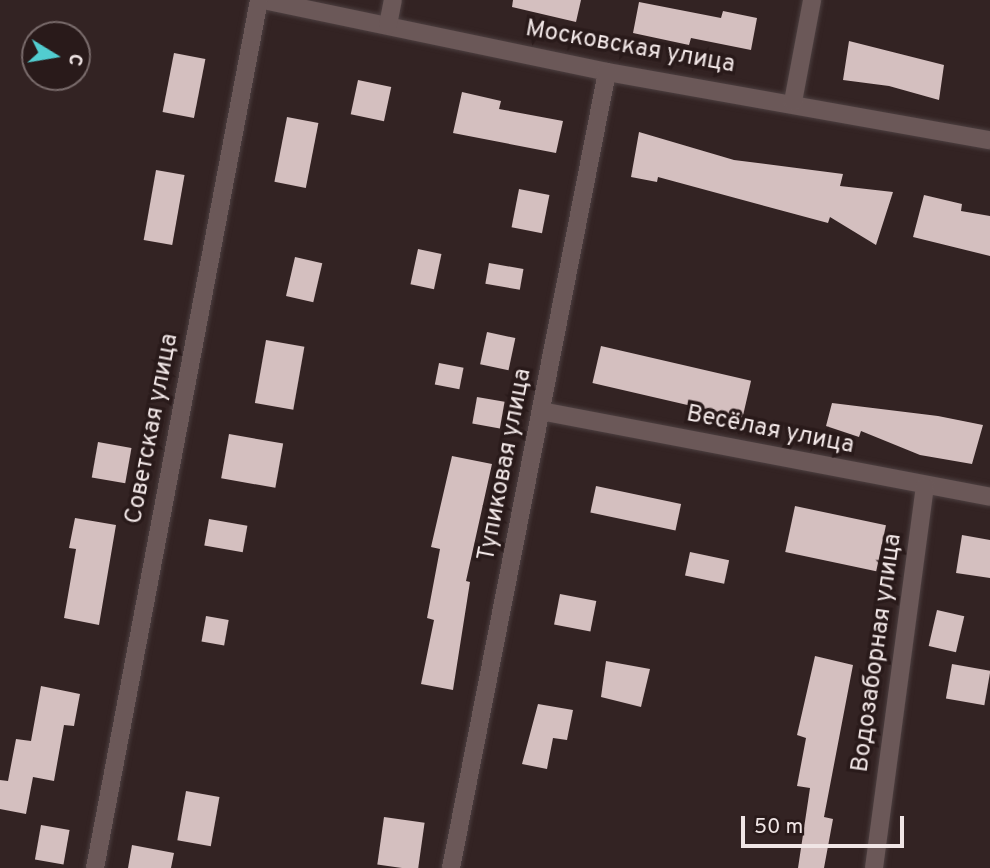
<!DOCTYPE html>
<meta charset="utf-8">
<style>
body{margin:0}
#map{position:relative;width:990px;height:868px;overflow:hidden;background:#332323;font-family:Overpass,sans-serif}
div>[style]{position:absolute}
.building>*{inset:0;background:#d4bfbf;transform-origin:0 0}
.roads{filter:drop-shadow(0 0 2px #4d4041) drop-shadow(0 0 2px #4d4041)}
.minor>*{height:18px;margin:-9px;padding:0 9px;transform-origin:9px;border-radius:9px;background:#6b5858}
span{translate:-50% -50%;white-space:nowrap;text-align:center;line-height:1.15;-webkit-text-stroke:7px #291a1a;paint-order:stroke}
.street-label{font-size:24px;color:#f0e5e5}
.north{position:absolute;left:21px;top:21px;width:70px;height:70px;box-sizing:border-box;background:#291a1a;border:2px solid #796b6b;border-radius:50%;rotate:101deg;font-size:19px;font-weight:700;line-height:28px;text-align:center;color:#f0e5e5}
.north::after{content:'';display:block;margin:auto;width:24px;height:32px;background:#52cdd0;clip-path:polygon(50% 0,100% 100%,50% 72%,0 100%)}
.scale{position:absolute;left:741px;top:816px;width:163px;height:32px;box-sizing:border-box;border:4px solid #f0e5e5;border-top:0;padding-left:9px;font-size:21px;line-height:24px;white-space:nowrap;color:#f0e5e5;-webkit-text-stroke:5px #291a1a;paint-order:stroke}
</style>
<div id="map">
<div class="building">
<i style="clip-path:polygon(513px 0,581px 0,576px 22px,512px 7px)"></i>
<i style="clip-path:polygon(639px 2px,721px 18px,723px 11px,757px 18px,751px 50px,691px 38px,689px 45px,633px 33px)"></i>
<i style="clip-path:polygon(849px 41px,944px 65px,939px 100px,889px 86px,843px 80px)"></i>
<i style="left:174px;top:53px;width:32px;height:60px;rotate:11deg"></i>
<i style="left:358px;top:80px;width:34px;height:35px;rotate:12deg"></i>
<i style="clip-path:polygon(462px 92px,501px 101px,499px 109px,563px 121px,556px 153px,453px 133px)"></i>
<i style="left:287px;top:117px;width:32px;height:66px;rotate:11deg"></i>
<i style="clip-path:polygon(639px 132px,734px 160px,843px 174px,840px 186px,893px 192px,876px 245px,830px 217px,828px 223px,658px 177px,657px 182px,631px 177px)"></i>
<i style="left:156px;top:170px;width:29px;height:71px;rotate:10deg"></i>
<i style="left:519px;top:189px;width:31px;height:39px;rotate:11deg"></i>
<i style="clip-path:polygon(924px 195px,962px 204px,961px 211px,990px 216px,990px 256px,913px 237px)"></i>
<i style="left:418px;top:249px;width:24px;height:36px;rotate:12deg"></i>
<i style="left:295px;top:257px;width:28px;height:40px;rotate:13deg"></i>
<i style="left:489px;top:263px;width:35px;height:21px;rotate:10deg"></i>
<i style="left:487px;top:332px;width:29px;height:33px;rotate:12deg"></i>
<i style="left:266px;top:340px;width:39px;height:64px;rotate:10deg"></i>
<i style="left:601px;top:346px;width:154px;height:38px;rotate:13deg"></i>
<i style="left:439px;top:363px;width:25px;height:22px;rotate:11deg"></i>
<i style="left:477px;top:397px;width:28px;height:27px;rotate:10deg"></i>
<i style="clip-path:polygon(832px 403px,938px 416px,983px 425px,972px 464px,920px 455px,861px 431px,859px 437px,826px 426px)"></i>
<i style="left:229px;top:434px;width:55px;height:45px;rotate:10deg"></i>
<i style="left:98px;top:442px;width:34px;height:36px;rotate:10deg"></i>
<i style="clip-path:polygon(452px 456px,492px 464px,466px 581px,470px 582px,453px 690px,421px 684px,434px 620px,427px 618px,440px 549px,431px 547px)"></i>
<i style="left:596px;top:486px;width:87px;height:27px;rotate:12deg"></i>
<i style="left:795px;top:506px;width:93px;height:47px;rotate:12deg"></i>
<i style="clip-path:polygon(75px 518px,116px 525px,99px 625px,64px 618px,76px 549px,69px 548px)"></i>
<i style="left:209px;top:519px;width:39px;height:27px;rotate:10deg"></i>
<i style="clip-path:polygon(962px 535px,990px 540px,990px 578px,956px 573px)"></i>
<i style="left:690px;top:552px;width:40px;height:24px;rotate:12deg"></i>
<i style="left:560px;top:594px;width:37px;height:31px;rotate:11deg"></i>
<i style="left:937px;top:610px;width:28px;height:37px;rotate:13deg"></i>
<i style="left:206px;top:616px;width:23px;height:26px;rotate:10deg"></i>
<i style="clip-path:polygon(815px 656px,853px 665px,824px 817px,833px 819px,824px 868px,798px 868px,810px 788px,797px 786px,806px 738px,797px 735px)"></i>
<i style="clip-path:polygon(606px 661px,650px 669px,641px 707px,601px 697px)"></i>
<i style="left:952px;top:664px;width:39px;height:35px;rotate:10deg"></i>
<i style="clip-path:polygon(41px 686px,80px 694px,74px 726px,64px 725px,54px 781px,33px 777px,26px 814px,0 809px,0 780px,8px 781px,16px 739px,31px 741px)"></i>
<i style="clip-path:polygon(538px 704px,573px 710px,567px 740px,553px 738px,547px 769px,522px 764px)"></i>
<i style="left:186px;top:791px;width:34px;height:50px;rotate:10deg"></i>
<i style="left:384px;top:817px;width:41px;height:48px;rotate:8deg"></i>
<i style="left:41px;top:825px;width:29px;height:35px;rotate:10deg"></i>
<i style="clip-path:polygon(132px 845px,174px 853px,171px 868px,128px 868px)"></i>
</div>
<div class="roads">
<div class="minor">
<i style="left:263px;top:0;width:351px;rotate:11.8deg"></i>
<i style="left:607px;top:72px;width:389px;rotate:10.1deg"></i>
<i style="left:388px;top:25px;width:25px;rotate:-79deg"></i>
<i style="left:793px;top:102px;width:104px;rotate:-79.4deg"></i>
<i style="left:541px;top:411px;width:457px;rotate:10.8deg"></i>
<i style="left:95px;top:868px;width:883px;rotate:-79.3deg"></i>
<i style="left:451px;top:868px;width:811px;rotate:-78.91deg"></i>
<i style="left:874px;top:868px;width:384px;rotate:-82.4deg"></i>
</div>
</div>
<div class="street-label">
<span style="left:630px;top:48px;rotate:10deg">Московская улица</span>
<span style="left:153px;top:429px;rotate:-79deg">Советская улица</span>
<span style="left:770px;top:431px;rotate:11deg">Весёлая улица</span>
<span style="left:506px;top:465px;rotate:-79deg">Тупиковая улица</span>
<span style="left:878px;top:653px;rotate:-82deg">Водозаборная улица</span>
</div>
<div class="north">С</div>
<div class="scale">50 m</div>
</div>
